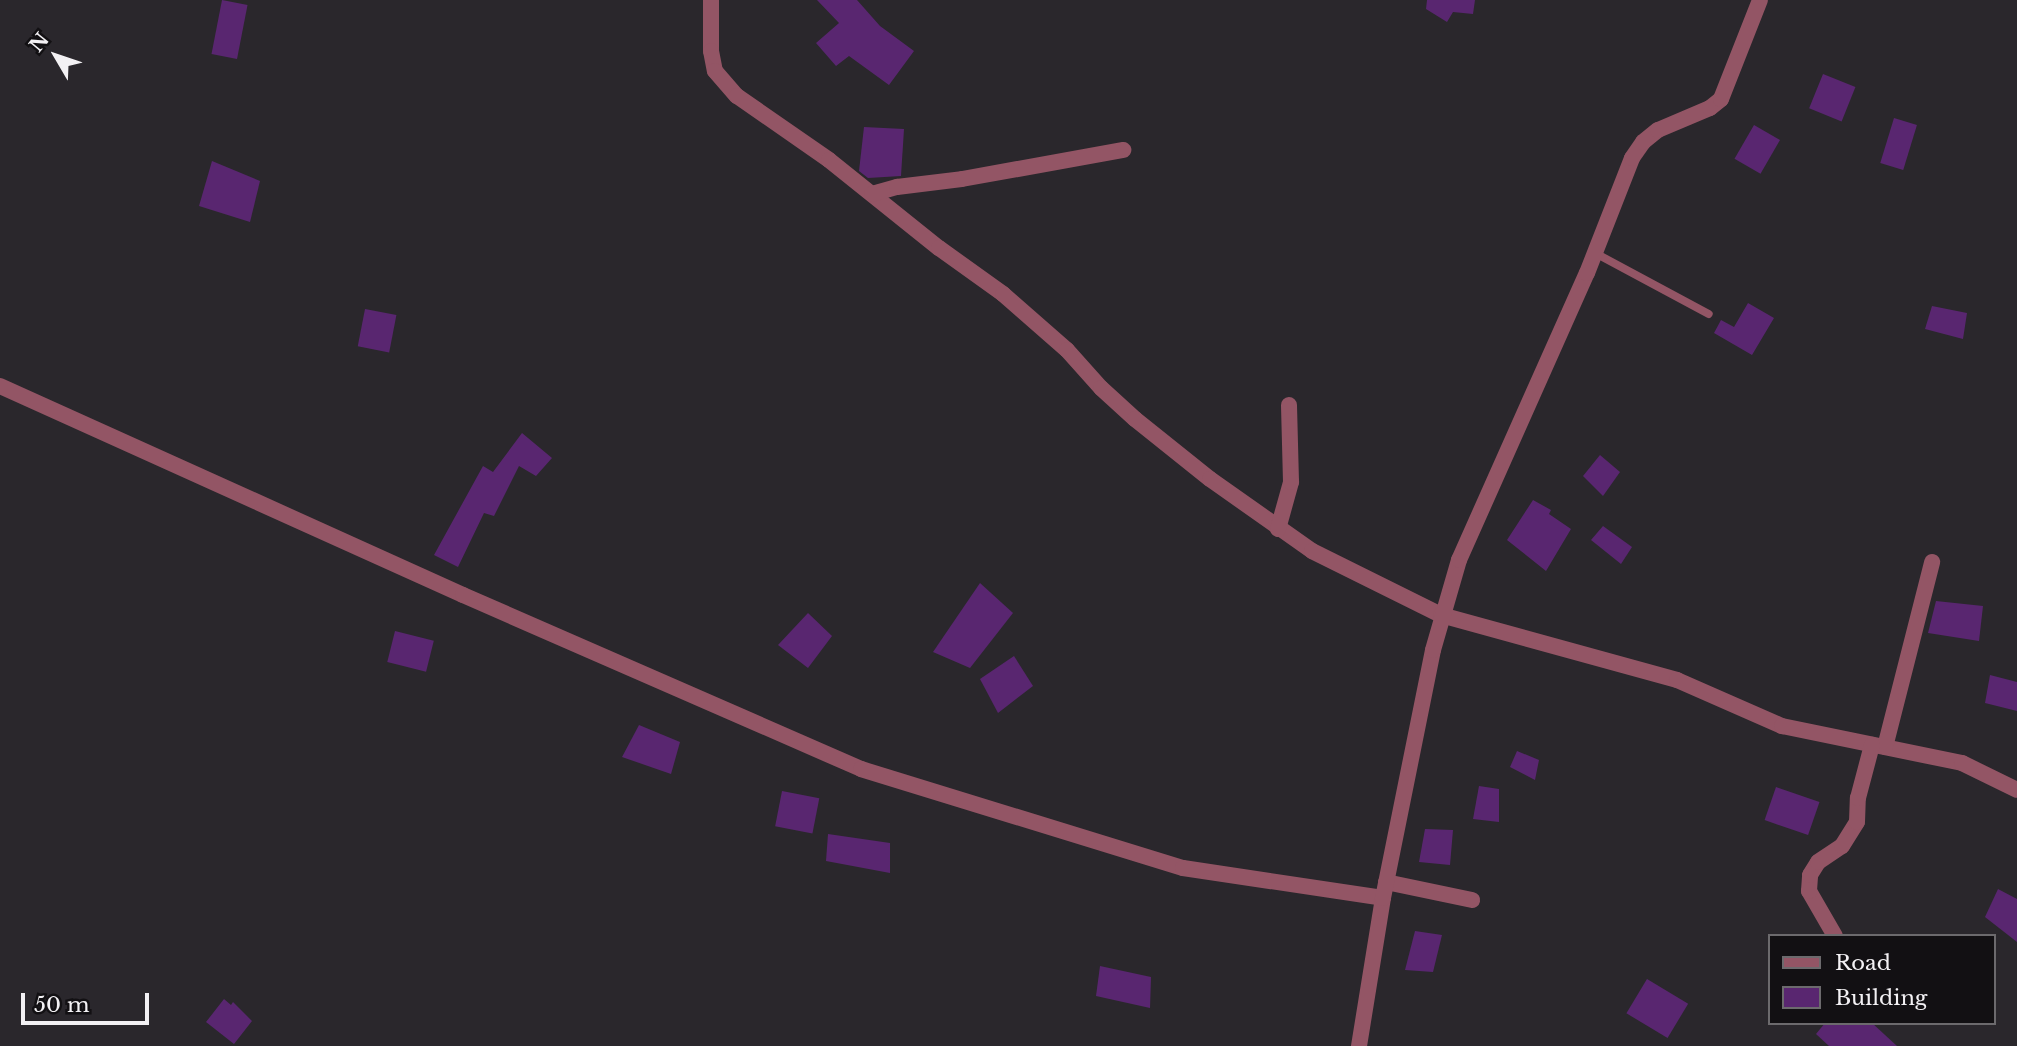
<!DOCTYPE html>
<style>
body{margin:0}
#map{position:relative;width:2017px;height:1046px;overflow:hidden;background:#2a272c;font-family:"Libre Baskerville",serif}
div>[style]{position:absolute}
.building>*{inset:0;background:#592670;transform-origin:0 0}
.lane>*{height:8px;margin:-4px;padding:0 4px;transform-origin:4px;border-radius:4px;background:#935565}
.street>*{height:16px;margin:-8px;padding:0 8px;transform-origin:8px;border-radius:8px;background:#935565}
span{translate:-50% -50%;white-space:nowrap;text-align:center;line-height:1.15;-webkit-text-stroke:5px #121013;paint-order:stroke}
.legend{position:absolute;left:1768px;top:934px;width:228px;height:91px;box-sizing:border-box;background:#121013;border:2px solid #6c6a6d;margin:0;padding:9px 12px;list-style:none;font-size:21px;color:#f3f1f4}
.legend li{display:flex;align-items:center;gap:14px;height:35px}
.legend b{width:35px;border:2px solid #6c6a6d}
.north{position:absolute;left:21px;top:21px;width:70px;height:70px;-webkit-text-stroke:5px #121013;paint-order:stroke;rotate:309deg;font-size:19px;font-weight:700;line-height:28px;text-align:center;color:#f3f1f4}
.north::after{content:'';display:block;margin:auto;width:24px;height:32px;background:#f3f1f4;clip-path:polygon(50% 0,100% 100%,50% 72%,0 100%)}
.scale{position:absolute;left:21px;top:993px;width:128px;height:32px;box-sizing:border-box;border:4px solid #f3f1f4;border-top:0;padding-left:9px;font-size:21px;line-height:24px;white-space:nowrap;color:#f3f1f4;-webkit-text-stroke:5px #121013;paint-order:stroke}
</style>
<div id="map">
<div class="building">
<i style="left:222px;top:0;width:26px;height:55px;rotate:11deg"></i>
<i style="clip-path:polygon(817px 0,857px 0,880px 26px,914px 51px,889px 85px,849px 56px,836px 66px,816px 43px,839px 23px)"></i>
<i style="clip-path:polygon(1427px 0,1475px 0,1473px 14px,1453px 12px,1447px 22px,1426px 9px)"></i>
<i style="left:1823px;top:74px;width:35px;height:37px;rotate:22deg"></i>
<i style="left:1894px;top:118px;width:24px;height:47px;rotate:17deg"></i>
<i style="left:1754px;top:125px;width:30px;height:39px;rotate:30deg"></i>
<i style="clip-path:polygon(864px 127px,904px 129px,901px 176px,868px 178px,859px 171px)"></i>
<i style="clip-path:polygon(212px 161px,260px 181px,250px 222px,199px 206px)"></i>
<i style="clip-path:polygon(1748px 303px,1774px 318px,1752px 355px,1714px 333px,1721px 320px,1734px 327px)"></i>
<i style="clip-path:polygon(1932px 306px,1967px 313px,1963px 339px,1925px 329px)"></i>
<i style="left:365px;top:309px;width:32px;height:38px;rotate:11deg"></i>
<i style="clip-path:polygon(522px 433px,552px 458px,536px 476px,519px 466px,494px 516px,484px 513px,458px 567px,434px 555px,483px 466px,493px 472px)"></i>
<i style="clip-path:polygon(1600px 455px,1620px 472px,1603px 496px,1583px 476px)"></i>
<i style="clip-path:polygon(1533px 500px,1551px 510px,1549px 514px,1571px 529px,1546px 571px,1507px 540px)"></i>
<i style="clip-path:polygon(1603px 526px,1632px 547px,1621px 564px,1591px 540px)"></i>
<i style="clip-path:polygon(980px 583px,1013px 613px,970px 668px,933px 652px)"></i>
<i style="clip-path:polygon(1936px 601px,1983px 606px,1979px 641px,1928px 633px)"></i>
<i style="clip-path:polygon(808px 613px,832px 636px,808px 668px,778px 645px)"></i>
<i style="left:395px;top:631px;width:40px;height:32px;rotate:14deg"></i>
<i style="clip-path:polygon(1014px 656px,1033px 686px,998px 713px,980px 679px)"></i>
<i style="clip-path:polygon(1990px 675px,2017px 682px,2017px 711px,1985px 703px)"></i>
<i style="clip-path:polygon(639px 725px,680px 742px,671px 774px,622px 757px)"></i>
<i style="clip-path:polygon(1517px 751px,1539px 760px,1535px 780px,1510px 767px)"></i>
<i style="clip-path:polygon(1479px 786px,1499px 789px,1499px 822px,1473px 819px)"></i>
<i style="left:1776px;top:787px;width:46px;height:35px;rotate:19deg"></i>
<i style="left:782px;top:791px;width:38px;height:36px;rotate:11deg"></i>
<i style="clip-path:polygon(1425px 829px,1453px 830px,1450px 865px,1419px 862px)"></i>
<i style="clip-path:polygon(828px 834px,890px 843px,890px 873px,826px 861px)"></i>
<i style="clip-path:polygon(1998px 889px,2017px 899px,2017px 942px,1985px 917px)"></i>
<i style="clip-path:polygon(1415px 931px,1442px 935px,1433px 972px,1405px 970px)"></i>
<i style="clip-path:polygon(1100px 966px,1151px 977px,1150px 1008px,1096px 996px)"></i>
<i style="left:1647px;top:979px;width:48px;height:40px;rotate:31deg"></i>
<i style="clip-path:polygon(224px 999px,231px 1005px,233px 1002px,252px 1021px,234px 1044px,206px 1022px)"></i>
<i style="clip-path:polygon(1825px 1023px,1872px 1023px,1897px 1046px,1829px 1046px,1816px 1034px)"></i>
</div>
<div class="lane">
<i style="left:1595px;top:253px;width:129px;rotate:28.2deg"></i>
</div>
<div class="street">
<i style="left:711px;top:0;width:51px;rotate:90deg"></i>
<i style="left:711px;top:51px;width:20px;rotate:79deg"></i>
<i style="left:715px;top:71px;width:33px;rotate:49deg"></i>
<i style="left:737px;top:96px;width:112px;rotate:34.8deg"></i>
<i style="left:829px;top:160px;width:141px;rotate:38.7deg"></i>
<i style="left:939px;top:248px;width:79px;rotate:35.7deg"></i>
<i style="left:1003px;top:294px;width:85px;rotate:41.2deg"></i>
<i style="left:1067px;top:350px;width:51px;rotate:48.2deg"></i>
<i style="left:1101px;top:388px;width:46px;rotate:42.4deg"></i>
<i style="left:1135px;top:419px;width:96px;rotate:38.7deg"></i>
<i style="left:1210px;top:479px;width:125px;rotate:35.2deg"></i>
<i style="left:1312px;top:551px;width:144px;rotate:26.4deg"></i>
<i style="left:1441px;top:615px;width:245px;rotate:15.4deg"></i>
<i style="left:1677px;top:680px;width:115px;rotate:23.7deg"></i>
<i style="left:1782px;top:726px;width:184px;rotate:11.6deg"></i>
<i style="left:1962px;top:763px;width:61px;rotate:26.1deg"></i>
<i style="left:872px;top:194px;width:26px;rotate:-16deg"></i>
<i style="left:897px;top:187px;width:65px;rotate:-7deg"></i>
<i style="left:962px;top:179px;width:164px;rotate:-10.2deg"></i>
<i style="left:0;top:386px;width:508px;rotate:24.29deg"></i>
<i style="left:463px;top:595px;width:434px;rotate:23.6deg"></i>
<i style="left:861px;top:769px;width:337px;rotate:17.1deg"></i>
<i style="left:1183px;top:868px;width:202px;rotate:8.5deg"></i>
<i style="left:1278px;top:529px;width:49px;rotate:-74.5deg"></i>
<i style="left:1291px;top:482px;width:77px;rotate:-91.5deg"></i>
<i style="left:1885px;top:747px;width:191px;rotate:-75.7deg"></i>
<i style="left:1386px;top:882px;width:88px;rotate:11.8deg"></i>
<i style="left:1835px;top:936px;width:52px;rotate:-120deg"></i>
<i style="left:1809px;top:891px;width:16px;rotate:-86deg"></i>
<i style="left:1810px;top:875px;width:15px;rotate:-58deg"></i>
<i style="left:1818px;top:862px;width:29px;rotate:-34deg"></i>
<i style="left:1842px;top:846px;width:28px;rotate:-58deg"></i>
<i style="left:1857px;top:822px;width:24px;rotate:-88deg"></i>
<i style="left:1858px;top:798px;width:55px;rotate:-75.2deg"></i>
<i style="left:1359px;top:1046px;width:150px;rotate:-80.8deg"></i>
<i style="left:1383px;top:898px;width:253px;rotate:-78.6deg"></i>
<i style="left:1433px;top:650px;width:94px;rotate:-73.9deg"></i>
<i style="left:1459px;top:560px;width:314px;rotate:-66deg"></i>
<i style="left:1587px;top:273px;width:123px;rotate:-68.6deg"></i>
<i style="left:1632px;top:158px;width:19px;rotate:-55deg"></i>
<i style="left:1643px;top:142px;width:19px;rotate:-39deg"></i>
<i style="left:1658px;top:130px;width:56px;rotate:-22.9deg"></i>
<i style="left:1710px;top:108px;width:14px;rotate:-39deg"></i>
<i style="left:1721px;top:99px;width:106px;rotate:-68.5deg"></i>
</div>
<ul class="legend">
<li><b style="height:9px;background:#935565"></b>Road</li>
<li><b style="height:19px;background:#592670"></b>Building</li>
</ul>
<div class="north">N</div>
<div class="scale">50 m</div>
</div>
